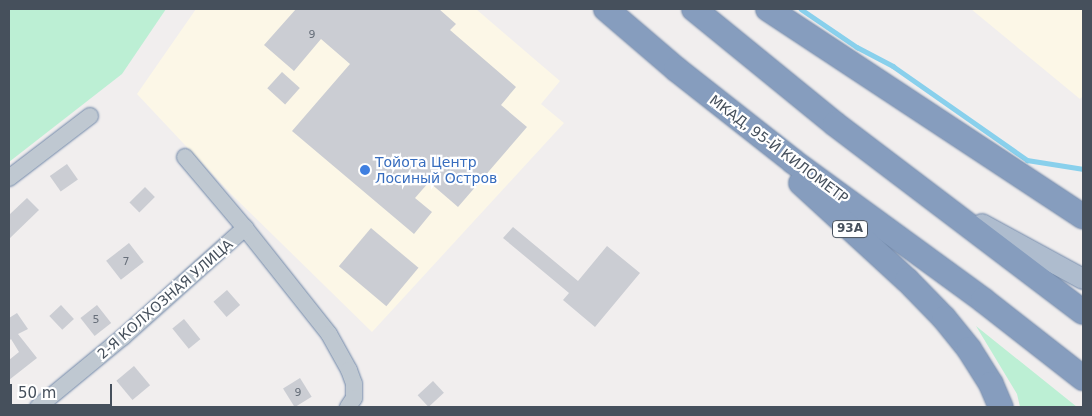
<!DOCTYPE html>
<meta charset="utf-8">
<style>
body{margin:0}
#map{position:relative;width:1092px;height:416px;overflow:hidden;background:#f1eeee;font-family:"DejaVu Sans",sans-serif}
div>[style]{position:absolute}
.commercial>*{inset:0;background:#fcf7e7}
.green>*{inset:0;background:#bcefd4}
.stream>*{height:4.5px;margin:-2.25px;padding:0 2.25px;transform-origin:2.25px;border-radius:2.25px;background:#89d0ec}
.building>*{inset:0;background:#cbcdd3;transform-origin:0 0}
.roads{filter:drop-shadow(0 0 1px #7188a9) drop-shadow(0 0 1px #7188a9)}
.minor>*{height:16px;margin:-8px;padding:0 8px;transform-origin:8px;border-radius:8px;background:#bfc8d1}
.major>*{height:20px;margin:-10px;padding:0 10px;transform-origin:10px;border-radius:10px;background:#aebcce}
.highway>*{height:24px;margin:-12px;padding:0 12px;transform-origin:12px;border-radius:12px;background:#869dbe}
.dots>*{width:14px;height:14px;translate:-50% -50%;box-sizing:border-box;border:2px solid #fff;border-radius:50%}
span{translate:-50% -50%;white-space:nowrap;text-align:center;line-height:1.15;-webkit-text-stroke:4.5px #fff;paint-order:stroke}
.number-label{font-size:11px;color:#676f7a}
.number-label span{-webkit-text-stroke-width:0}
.shield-label span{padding:1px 4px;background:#fff;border:1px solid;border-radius:4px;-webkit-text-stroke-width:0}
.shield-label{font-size:12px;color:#46505c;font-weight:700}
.street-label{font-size:14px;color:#46505c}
.shop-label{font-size:14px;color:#366cbe}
.left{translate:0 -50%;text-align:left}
.frame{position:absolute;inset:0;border:10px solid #46505c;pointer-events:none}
.scale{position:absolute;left:10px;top:384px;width:102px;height:22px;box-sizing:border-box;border:2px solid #46505c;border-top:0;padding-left:6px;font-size:15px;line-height:18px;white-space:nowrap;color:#46505c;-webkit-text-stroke:4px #fff;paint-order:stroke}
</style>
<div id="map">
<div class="commercial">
<i style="clip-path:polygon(196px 9px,476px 9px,560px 81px,541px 104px,564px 123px,372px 332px,231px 194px,137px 94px)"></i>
<i style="clip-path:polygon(971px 9px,1083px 9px,1083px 96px,1080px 99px)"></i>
</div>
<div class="green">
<i style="clip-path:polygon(9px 9px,166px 9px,122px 74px,9px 162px)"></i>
<i style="clip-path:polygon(976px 326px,1077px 407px,1020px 407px,1017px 394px)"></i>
</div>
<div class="stream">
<i style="left:801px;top:9px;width:68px;rotate:34.2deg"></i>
<i style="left:857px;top:47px;width:41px;rotate:27.8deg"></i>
<i style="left:893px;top:66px;width:164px;rotate:35deg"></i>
<i style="left:1027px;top:160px;width:57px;rotate:9.1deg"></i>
</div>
<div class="building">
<i style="clip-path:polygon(296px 9px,439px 9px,456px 24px,450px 30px,516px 87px,501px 105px,527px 127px,458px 207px,429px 182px,415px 198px,432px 212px,414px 234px,292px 131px,350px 64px,321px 39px,294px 71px,264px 45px)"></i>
<i style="left:282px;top:72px;width:24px;height:22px;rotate:42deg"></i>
<i style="left:67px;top:164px;width:19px;height:21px;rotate:55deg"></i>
<i style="left:145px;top:187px;width:14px;height:22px;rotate:45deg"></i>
<i style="clip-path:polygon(27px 198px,39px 210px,9px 239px,9px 215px)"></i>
<i style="clip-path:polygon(513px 227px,578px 281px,607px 246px,640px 273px,595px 327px,563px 300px,569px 293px,503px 238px)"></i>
<i style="left:371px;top:228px;width:62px;height:50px;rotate:40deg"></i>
<i style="left:129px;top:243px;width:24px;height:29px;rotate:52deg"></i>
<i style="left:227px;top:290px;width:20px;height:18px;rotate:49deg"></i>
<i style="left:61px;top:305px;width:19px;height:16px;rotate:47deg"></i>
<i style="left:97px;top:305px;width:23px;height:21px;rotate:52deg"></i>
<i style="clip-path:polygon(17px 313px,28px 329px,18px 334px,37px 358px,9px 380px,9px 360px,19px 352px,11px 339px,9px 341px,9px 318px)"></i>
<i style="left:184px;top:319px;width:26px;height:15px;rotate:51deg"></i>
<i style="left:134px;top:366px;width:25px;height:23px;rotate:50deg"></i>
<i style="left:300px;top:378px;width:22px;height:20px;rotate:58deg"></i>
<i style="left:433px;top:381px;width:16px;height:21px;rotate:47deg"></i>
</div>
<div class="roads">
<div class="minor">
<i style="left:185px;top:157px;width:93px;rotate:49.8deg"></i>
<i style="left:245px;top:228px;width:135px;rotate:51.6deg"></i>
<i style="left:329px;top:334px;width:41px;rotate:60.9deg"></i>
<i style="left:349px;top:370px;width:15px;rotate:70deg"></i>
<i style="left:354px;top:384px;width:14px;rotate:90deg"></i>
<i style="left:354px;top:398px;width:11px;rotate:124deg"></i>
<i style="left:9px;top:178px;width:102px;rotate:-37.4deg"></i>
<i style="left:38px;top:407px;width:110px;rotate:-39.5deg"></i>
<i style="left:123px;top:337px;width:164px;rotate:-41.8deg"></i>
</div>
<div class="major">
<i style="left:982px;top:224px;width:115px;rotate:28.6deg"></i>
</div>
<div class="highway">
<i style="left:606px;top:9px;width:92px;rotate:40.6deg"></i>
<i style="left:676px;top:69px;width:150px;rotate:38.2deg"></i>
<i style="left:794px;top:162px;width:234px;rotate:36.1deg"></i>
<i style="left:983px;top:300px;width:127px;rotate:38deg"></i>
<i style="left:694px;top:9px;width:182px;rotate:39.2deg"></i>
<i style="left:835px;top:124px;width:311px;rotate:37.2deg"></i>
<i style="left:768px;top:9px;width:377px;rotate:33.4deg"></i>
<i style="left:801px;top:183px;width:144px;rotate:42.5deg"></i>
<i style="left:907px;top:280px;width:53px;rotate:45.8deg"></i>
<i style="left:944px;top:318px;width:40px;rotate:51deg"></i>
<i style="left:969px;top:349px;width:41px;rotate:57.8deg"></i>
<i style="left:991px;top:384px;width:25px;rotate:67deg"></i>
</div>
</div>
<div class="dots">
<i style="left:365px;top:170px;background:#3f7fe0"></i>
</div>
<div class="number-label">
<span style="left:312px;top:35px">9</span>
<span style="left:126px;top:262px">7</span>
<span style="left:96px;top:320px">5</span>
<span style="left:298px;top:393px">9</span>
</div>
<div class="shield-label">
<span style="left:850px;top:229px">93A</span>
</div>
<div class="street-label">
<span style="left:779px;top:149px;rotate:37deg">МКАД, 95-Й КИЛОМЕТР</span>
<span style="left:165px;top:299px;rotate:-41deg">2-Я КОЛХОЗНАЯ УЛИЦА</span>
</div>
<div class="shop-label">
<span class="left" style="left:375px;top:170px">Тойота Центр<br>Лосиный Остров</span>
</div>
<div class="frame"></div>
<div class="scale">50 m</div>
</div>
